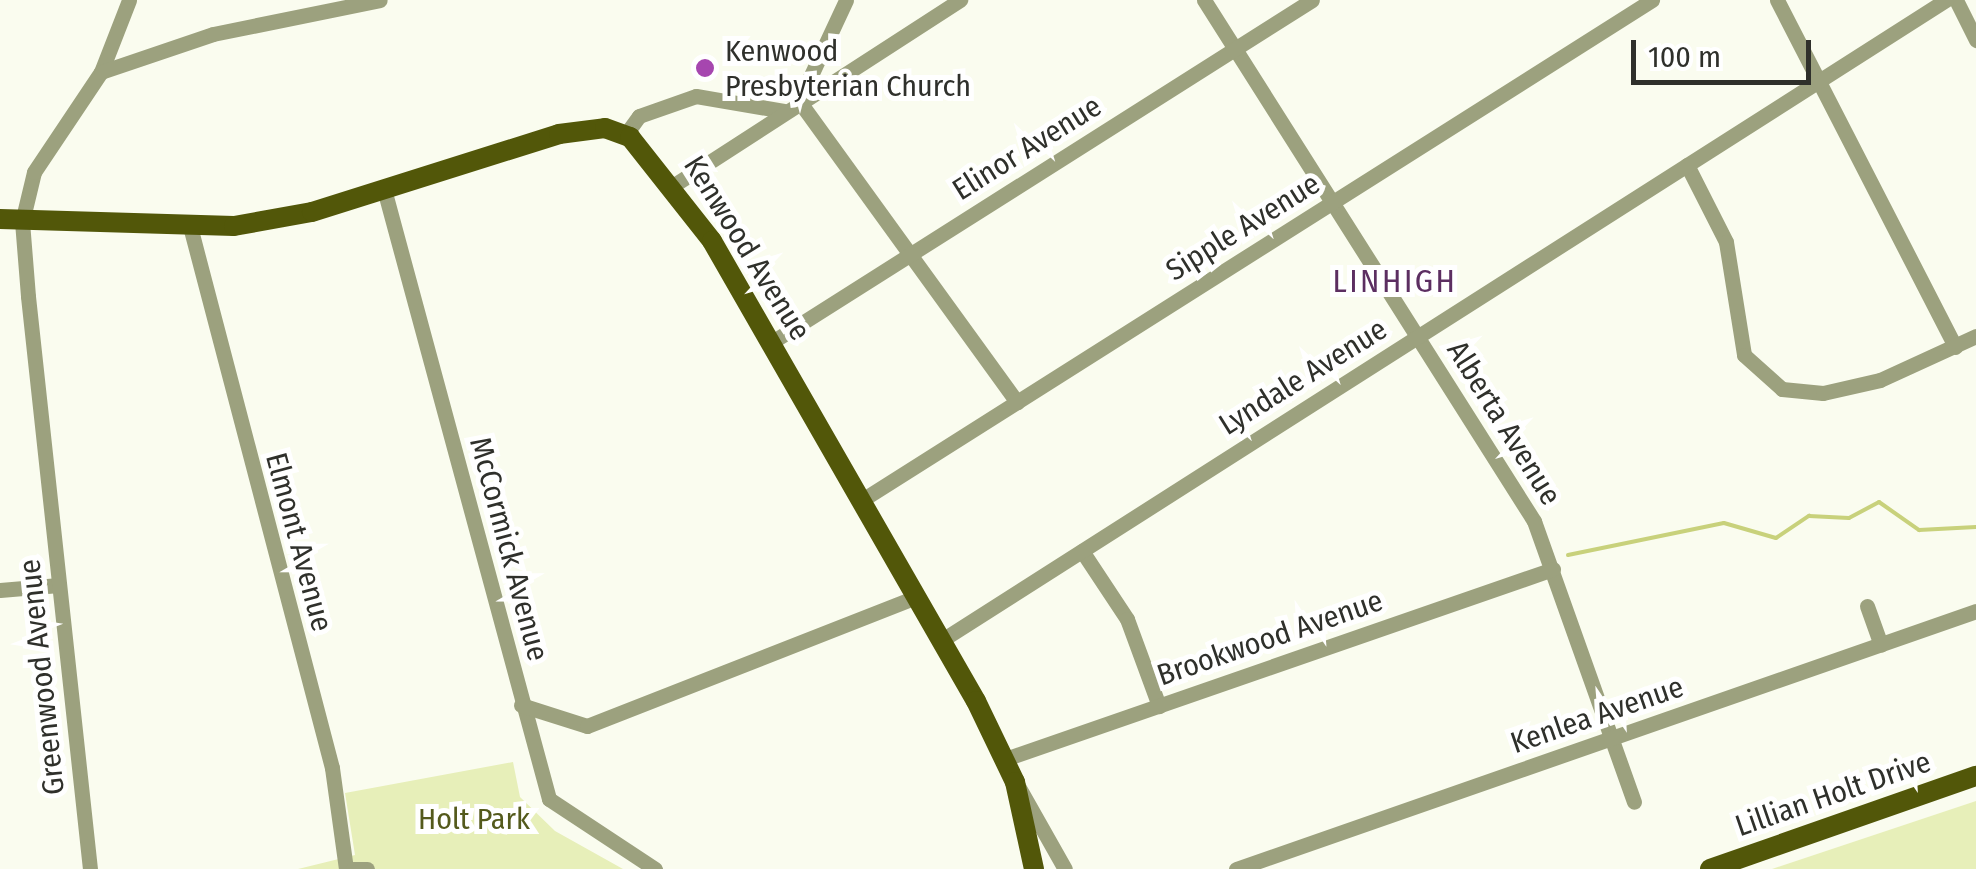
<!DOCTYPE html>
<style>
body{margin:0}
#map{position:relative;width:1976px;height:869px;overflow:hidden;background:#fafcef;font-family:"Fira Sans Condensed",sans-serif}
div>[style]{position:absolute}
.green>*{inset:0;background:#e7efb9}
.stream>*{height:4px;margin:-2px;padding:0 2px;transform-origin:2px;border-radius:2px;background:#c8d17b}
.minor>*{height:15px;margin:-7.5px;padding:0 7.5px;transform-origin:7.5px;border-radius:7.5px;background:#9ca17e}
.major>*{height:20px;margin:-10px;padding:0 10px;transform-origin:10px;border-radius:10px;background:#525709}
.dots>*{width:28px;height:28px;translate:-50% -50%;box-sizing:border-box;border:5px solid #fff;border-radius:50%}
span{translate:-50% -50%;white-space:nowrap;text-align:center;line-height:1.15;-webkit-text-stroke:10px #fff;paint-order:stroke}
.poi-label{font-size:30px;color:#2f302b}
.left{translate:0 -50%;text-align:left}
.street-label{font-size:30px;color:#2f302b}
.park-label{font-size:30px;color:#545a1c}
.neighbourhood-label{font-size:32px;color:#5c2e61;letter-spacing:2.5px}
.scale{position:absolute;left:1631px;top:40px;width:180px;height:45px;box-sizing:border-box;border:5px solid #2f302b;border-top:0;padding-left:12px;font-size:30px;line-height:35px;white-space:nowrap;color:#2f302b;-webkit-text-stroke:8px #fff;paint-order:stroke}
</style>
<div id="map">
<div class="green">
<i style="clip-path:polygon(513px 762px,520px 797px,555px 831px,623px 869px,298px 869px,355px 855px,345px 793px)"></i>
<i style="clip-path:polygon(1976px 801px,1976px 869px,1772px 869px)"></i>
</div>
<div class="stream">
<i style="left:1568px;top:555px;width:159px;rotate:-11.6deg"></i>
<i style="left:1724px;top:523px;width:54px;rotate:16.1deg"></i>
<i style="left:1776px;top:538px;width:40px;rotate:-34deg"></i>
<i style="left:1809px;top:516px;width:40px;rotate:2.9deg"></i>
<i style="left:1849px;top:518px;width:34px;rotate:-28deg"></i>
<i style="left:1879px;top:502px;width:49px;rotate:35deg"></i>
<i style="left:1919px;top:530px;width:57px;rotate:-3deg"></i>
</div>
<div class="minor">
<i style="left:1204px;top:0;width:617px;rotate:57.65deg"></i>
<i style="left:1534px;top:521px;width:298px;rotate:70.4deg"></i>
<i style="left:1777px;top:0;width:390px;rotate:62.8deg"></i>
<i style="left:1956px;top:0;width:45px;rotate:63.4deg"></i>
<i style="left:101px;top:72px;width:77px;rotate:-68.7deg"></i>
<i style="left:799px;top:101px;width:372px;rotate:54.1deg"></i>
<i style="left:799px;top:101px;width:111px;rotate:-65deg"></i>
<i style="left:626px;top:134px;width:22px;rotate:-54deg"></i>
<i style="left:639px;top:116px;width:60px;rotate:-19.3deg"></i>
<i style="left:696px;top:96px;width:89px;rotate:9.7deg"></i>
<i style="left:1687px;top:165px;width:86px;rotate:63.1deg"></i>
<i style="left:1726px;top:242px;width:114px;rotate:80.9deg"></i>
<i style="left:1744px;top:355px;width:51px;rotate:41.8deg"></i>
<i style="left:1782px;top:389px;width:41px;rotate:5.6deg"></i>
<i style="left:1823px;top:393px;width:58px;rotate:-12.8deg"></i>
<i style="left:1880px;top:380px;width:106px;rotate:-24.6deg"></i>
<i style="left:674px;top:185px;width:341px;rotate:-32.9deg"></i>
<i style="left:384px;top:189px;width:632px;rotate:74.86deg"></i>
<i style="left:549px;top:799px;width:127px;rotate:33.4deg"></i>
<i style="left:191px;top:230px;width:556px;rotate:75.31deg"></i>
<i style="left:332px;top:768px;width:102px;rotate:82.1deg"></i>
<i style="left:772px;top:342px;width:639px;rotate:-32.35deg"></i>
<i style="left:862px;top:500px;width:935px;rotate:-32.33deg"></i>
<i style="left:1082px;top:551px;width:82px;rotate:56.5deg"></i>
<i style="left:1127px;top:619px;width:93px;rotate:69.8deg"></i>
<i style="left:0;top:590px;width:59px;rotate:-4.8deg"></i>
<i style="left:1867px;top:606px;width:41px;rotate:70.3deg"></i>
<i style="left:942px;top:640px;width:1191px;rotate:-32.52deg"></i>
<i style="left:521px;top:705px;width:69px;rotate:17.7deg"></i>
<i style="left:587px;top:726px;width:354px;rotate:-21.4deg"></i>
<i style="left:1005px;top:759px;width:580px;rotate:-19.12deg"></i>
<i style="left:1018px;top:786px;width:95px;rotate:60.5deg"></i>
<i style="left:90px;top:869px;width:576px;rotate:-96.18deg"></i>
<i style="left:28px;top:296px;width:74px;rotate:-94.6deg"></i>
<i style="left:22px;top:222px;width:51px;rotate:-76.5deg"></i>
<i style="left:34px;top:172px;width:120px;rotate:-56.2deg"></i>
<i style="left:101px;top:72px;width:118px;rotate:-18.7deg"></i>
<i style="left:213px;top:34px;width:170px;rotate:-11.5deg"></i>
<i style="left:353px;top:869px;width:14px"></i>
<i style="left:1236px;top:869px;width:784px;rotate:-19.22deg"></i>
</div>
<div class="major">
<i style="left:0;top:219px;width:234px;rotate:1.7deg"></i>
<i style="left:234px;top:226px;width:79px;rotate:-10.2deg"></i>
<i style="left:312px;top:212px;width:259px;rotate:-17.5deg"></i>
<i style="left:559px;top:134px;width:46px;rotate:-7.4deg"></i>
<i style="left:605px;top:128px;width:27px;rotate:20deg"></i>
<i style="left:630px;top:137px;width:132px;rotate:51.7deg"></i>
<i style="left:712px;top:241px;width:530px;rotate:60.15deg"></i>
<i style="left:976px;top:701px;width:90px;rotate:64.3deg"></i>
<i style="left:1015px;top:782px;width:89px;rotate:77.7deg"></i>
<i style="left:1710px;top:869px;width:282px;rotate:-19.3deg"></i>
</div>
<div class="dots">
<i style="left:705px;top:68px;background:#a646af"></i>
</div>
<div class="poi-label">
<span class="left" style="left:725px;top:68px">Kenwood<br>Presbyterian Church</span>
</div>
<div class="street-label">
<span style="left:1027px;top:148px;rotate:-32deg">Elinor Avenue</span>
<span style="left:1243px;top:227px;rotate:-32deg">Sipple Avenue</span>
<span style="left:747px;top:248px;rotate:58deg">Kenwood Avenue</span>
<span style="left:1303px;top:377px;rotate:-32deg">Lyndale Avenue</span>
<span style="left:1504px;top:423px;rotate:58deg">Alberta Avenue</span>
<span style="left:299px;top:542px;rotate:75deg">Elmont Avenue</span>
<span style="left:509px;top:549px;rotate:75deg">McCormick Avenue</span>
<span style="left:1270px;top:638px;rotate:-19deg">Brookwood Avenue</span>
<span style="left:42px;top:677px;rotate:-96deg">Greenwood Avenue</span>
<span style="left:1597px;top:715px;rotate:-19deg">Kenlea Avenue</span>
<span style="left:1833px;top:794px;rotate:-19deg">Lillian Holt Drive</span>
</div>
<div class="park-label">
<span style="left:474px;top:819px">Holt Park</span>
</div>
<div class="neighbourhood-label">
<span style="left:1395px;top:281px">LINHIGH</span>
</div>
<div class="scale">100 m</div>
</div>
